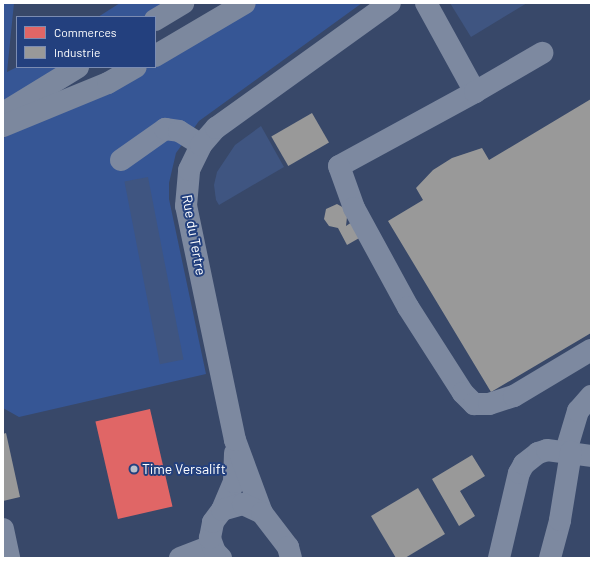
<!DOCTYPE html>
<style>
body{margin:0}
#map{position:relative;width:594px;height:561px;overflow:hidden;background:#384869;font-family:Barlow,sans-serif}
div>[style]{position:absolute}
.green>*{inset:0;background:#365695}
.water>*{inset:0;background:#3f5581;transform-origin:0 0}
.shops>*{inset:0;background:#e06666;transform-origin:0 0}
.industry>*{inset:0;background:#999;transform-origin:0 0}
.minor>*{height:22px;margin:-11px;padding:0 11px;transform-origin:11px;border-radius:11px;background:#7d89a0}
.major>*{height:22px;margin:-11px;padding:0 11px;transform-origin:11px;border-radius:11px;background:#7c889e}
.dots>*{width:11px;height:11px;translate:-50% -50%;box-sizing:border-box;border:2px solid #23407e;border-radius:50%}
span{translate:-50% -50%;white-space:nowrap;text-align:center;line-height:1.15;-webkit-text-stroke:4px #23407e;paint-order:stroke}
.street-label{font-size:14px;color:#fff}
.poi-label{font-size:14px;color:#fff}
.left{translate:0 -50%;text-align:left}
.frame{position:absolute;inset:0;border:4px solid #fff;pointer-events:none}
.legend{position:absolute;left:16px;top:16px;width:140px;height:52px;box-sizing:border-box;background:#23407e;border:1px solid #7b8cb2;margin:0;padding:5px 7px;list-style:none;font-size:12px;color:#fff}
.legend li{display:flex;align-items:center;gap:8px;height:20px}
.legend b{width:20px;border:1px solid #7b8cb2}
</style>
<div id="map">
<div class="green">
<i style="clip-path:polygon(3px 3px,14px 3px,7px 72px,17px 67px,66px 67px,3px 103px)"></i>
<i style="clip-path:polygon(120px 3px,170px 3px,148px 17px,98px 17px)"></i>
<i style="clip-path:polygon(249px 3px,362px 3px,199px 121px,176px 153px,169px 183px,169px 199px,206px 374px,19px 417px,3px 408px,3px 138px,149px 67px,155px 67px,155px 63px)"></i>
</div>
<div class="water">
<i style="clip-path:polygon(450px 3px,527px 3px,471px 37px)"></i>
<i style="clip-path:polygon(261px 126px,284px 167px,219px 205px,216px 200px,214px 185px,217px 172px,235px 145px)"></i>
<i style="left:148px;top:177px;width:186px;height:24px;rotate:79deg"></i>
</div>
<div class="shops">
<i style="left:150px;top:409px;width:100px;height:56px;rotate:77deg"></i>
</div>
<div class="industry">
<i style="clip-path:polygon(591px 99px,591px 333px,491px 392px,388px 221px,423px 200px,416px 188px,433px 170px,452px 158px,482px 148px,489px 160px)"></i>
<i style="left:312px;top:113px;width:34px;height:47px;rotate:60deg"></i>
<i style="clip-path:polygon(337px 204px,344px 208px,347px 217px,346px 226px,352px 222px,361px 237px,347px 245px,338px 228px,329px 226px,324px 219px,326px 209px)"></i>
<i style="clip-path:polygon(6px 433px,20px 497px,3px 501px,3px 434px)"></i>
<i style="clip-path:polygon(472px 455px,485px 476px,460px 491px,475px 516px,459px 526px,432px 479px)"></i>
<i style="clip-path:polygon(418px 488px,445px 534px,405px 558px,396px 558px,371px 516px)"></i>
</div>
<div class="minor">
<i style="left:426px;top:3px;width:102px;rotate:61.2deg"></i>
<i style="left:475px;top:92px;width:155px;rotate:151.4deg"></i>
<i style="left:339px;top:166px;width:45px;rotate:70.3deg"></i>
<i style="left:354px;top:208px;width:113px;rotate:61.4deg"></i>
<i style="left:408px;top:307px;width:102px;rotate:57.4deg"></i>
<i style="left:463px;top:393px;width:16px;rotate:45deg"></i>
<i style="left:474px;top:404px;width:15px"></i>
<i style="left:489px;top:404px;width:26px;rotate:-18deg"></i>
<i style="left:514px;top:396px;width:90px;rotate:-30.9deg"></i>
<i style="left:475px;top:92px;width:78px;rotate:-30.2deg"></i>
<i style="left:121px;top:160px;width:54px;rotate:-35.2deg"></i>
<i style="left:165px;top:129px;width:14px;rotate:8deg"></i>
<i style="left:179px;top:131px;width:26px;rotate:32deg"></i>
<i style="left:566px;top:451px;width:42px;rotate:-73.3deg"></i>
<i style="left:578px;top:411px;width:20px;rotate:-49deg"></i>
<i style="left:222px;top:510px;width:30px;rotate:-67deg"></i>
<i style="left:234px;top:482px;width:29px;rotate:-88deg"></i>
<i style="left:262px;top:513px;width:78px;rotate:-110.3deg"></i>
<i style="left:235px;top:440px;width:239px;rotate:-101.8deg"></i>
<i style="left:186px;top:206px;width:36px;rotate:-85deg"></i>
<i style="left:189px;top:170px;width:28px;rotate:-64deg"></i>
<i style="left:201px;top:145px;width:23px;rotate:-49deg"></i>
<i style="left:216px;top:128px;width:214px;rotate:-35.7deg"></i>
<i style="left:3px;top:529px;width:30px;rotate:78deg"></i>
<i style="left:180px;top:558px;width:34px;rotate:-21deg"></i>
<i style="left:221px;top:558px;width:8px;rotate:-135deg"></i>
<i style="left:215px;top:552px;width:15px;rotate:-110deg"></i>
<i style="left:210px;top:538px;width:16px;rotate:-79deg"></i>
<i style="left:213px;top:522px;width:15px;rotate:-53deg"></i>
<i style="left:222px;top:510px;width:22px;rotate:-16deg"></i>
<i style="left:243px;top:504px;width:21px;rotate:25deg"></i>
<i style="left:262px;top:513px;width:43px;rotate:52.6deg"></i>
<i style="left:288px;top:547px;width:11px;rotate:75deg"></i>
<i style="left:499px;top:558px;width:87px;rotate:-76.8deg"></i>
<i style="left:519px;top:473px;width:10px;rotate:-61deg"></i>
<i style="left:524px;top:464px;width:18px;rotate:-38deg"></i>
<i style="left:538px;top:453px;width:9px;rotate:-18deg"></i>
<i style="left:547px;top:450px;width:44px;rotate:7.8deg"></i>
<i style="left:550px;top:558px;width:39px;rotate:-75deg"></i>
<i style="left:560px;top:520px;width:69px;rotate:-80.8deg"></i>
</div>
<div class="major">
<i style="left:155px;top:20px;width:33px;rotate:-31deg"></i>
<i style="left:155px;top:56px;width:104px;rotate:-30.5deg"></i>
<i style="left:3px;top:113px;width:88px;rotate:-31.5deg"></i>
<i style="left:3px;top:126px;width:113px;rotate:-22.3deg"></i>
<i style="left:108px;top:83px;width:32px;rotate:-30deg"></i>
</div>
<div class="dots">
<i style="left:134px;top:469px;background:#b9bfca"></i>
</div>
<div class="street-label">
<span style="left:194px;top:235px;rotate:80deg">Rue du Tertre</span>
</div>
<div class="poi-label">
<span class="left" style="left:142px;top:469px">Time Versalift</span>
</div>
<div class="frame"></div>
<ul class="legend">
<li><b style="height:11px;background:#e06666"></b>Commerces</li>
<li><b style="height:11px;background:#999"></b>Industrie</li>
</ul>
</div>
